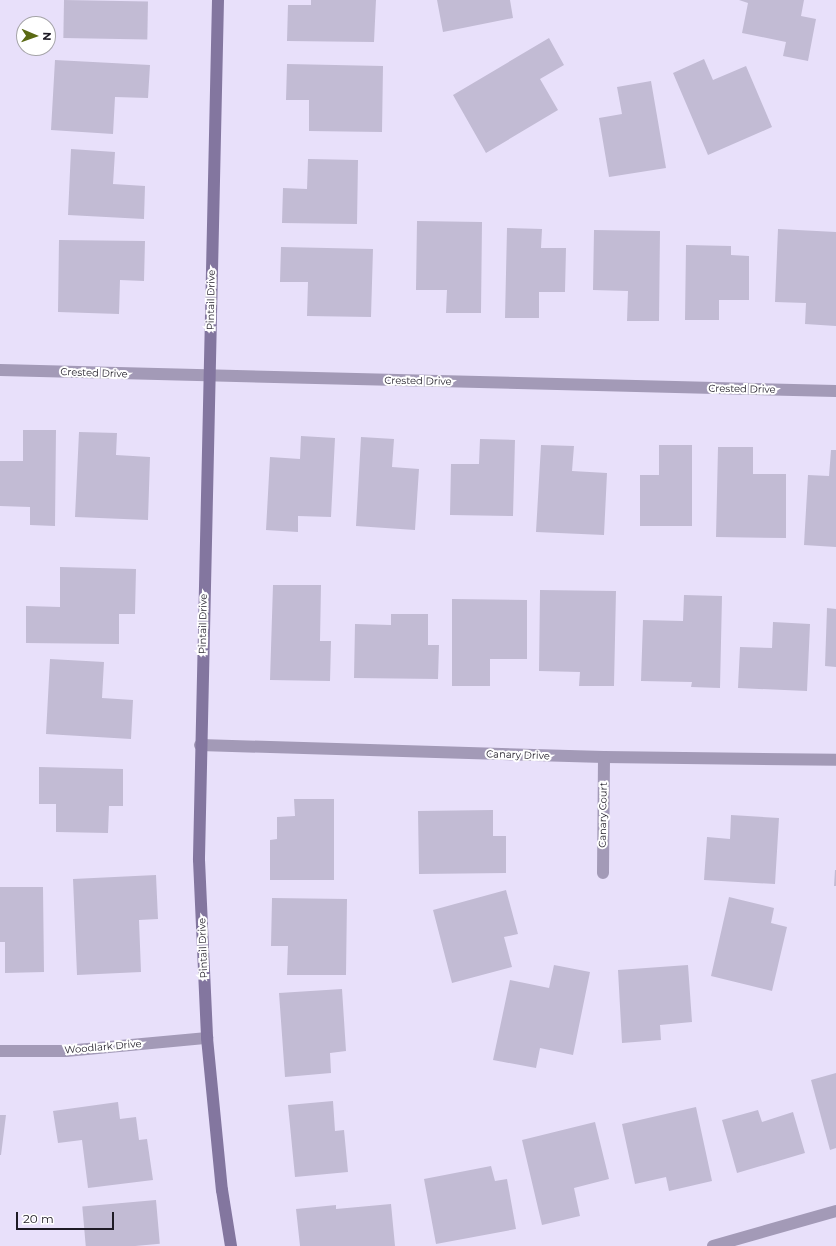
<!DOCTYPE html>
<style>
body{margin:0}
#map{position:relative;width:836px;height:1246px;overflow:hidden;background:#e8e0fa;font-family:Montserrat,sans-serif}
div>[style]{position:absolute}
.building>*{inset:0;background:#c2bbd4;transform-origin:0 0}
.street>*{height:12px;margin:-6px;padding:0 6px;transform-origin:6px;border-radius:6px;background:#a39ab7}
.secondary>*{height:12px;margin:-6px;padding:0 6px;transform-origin:6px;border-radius:6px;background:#83769f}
span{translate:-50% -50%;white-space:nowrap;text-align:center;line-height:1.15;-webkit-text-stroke:4px #fff;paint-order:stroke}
.street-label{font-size:10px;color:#1e1b25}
.north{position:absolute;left:16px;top:16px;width:40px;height:40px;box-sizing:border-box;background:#fff;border:1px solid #a5a4a8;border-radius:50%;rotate:92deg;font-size:11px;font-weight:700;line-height:16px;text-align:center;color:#1e1b25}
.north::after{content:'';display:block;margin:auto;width:14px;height:18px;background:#5a6913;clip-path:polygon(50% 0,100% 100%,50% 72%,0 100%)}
.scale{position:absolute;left:16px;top:1212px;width:98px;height:18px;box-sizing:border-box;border:2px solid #1e1b25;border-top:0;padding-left:5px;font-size:12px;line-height:14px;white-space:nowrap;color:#1e1b25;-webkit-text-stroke:3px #fff;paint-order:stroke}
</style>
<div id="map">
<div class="building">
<i style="left:64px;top:0;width:84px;height:38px;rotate:1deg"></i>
<i style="clip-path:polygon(311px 0,376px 0,374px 42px,287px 41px,288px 5px,311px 5px)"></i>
<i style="clip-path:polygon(437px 0,510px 0,513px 18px,443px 32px)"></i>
<i style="clip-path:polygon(739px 0,804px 0,801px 16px,816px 19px,808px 61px,783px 56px,786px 42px,742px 33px,748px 3px)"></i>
<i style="clip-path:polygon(549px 38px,564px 65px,540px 79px,558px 110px,486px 153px,453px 95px)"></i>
<i style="clip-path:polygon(704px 59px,713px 80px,746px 66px,772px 127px,708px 155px,673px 73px)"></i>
<i style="clip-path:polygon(55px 60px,150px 65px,148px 98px,115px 97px,113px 134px,51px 130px)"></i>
<i style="clip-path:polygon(287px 64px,383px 66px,382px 132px,309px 131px,309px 100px,286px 100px)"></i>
<i style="clip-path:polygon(651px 81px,666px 168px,609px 177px,599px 118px,622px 114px,617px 87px)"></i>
<i style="clip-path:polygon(71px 149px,115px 152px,113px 184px,145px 186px,144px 219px,68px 215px)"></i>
<i style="clip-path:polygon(308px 159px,358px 160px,357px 224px,282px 223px,283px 188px,307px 189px)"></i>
<i style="clip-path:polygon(417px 221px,482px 222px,481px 313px,446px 313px,447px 290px,416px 290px)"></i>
<i style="clip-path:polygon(507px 228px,542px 229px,541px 248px,566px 248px,565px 292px,539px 292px,539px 318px,505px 318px)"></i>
<i style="clip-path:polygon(778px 229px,836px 232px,836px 326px,805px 324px,806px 303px,775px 302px)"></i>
<i style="clip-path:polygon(594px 230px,660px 231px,659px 321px,627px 321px,628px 291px,593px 290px)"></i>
<i style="clip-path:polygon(59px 240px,145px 241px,144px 281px,120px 280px,119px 314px,58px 312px)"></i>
<i style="clip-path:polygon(686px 245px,731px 246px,731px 255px,749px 256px,749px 300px,719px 300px,719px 320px,685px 320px)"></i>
<i style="clip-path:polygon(281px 247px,373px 249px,371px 317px,307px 316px,308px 282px,280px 282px)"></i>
<i style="clip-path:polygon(23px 430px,56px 430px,55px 526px,30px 525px,30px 507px,0 506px,0 461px,23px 461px)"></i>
<i style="clip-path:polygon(79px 432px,117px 433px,116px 455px,150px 457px,148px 520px,75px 517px)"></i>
<i style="clip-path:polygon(301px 436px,335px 438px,331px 517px,298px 516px,298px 532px,266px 530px,270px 457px,300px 459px)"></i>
<i style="clip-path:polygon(361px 437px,394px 439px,392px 467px,419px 469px,415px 530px,356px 526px)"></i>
<i style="clip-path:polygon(480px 439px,515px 440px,513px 516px,450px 515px,451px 464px,479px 464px)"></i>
<i style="clip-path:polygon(541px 445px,574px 446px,572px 471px,607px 473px,604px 535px,536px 532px)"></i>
<i style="clip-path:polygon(659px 445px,692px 445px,692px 526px,640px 526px,640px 475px,659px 475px)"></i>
<i style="clip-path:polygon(718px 447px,753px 447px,753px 474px,786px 474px,786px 538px,716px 537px)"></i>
<i style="clip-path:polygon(831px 450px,836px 450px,836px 547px,804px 545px,808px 475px,829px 476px)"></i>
<i style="clip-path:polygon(60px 567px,136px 569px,135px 614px,119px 614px,119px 644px,26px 643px,26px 606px,60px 607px)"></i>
<i style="clip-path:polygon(273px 585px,321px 585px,320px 641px,331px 641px,330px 681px,270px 680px)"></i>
<i style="clip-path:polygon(540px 590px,616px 591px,614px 686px,579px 686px,580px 672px,539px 671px)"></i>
<i style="clip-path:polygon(684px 595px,722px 596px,720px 688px,691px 687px,692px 682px,641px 681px,643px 620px,683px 621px)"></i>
<i style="clip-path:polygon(452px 599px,527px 600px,527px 659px,490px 659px,490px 686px,452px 686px)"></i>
<i style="clip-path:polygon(827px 608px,836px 609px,836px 667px,825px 666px)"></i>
<i style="clip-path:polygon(391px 614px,428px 614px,428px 645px,439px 645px,438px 679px,354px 678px,355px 624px,391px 625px)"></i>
<i style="clip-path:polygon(773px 622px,810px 624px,807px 691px,738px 688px,740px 647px,772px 648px)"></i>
<i style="clip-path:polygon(50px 659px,104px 662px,102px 698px,133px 700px,131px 739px,46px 734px)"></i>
<i style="clip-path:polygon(39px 767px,123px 769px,123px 806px,109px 806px,108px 833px,56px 832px,56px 804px,39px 804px)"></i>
<i style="clip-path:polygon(294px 799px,334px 799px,334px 880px,270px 880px,270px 840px,277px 839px,277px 817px,295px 816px)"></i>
<i style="clip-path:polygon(493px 810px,493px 836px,506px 836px,506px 873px,419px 874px,418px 811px)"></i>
<i style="clip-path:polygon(731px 815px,779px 818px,775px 884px,704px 880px,707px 837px,730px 839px)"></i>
<i style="clip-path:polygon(835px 870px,836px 870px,836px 886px,834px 886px)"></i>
<i style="clip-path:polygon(156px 875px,158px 919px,139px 920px,141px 972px,77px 975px,73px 879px)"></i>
<i style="clip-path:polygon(0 887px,43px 887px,44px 972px,5px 973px,5px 942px,0 942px)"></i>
<i style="clip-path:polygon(506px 890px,518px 934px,504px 937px,512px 967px,452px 983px,433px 910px)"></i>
<i style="clip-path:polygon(729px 897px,774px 908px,771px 923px,787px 927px,772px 991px,711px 976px)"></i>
<i style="clip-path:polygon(272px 898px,347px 899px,346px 975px,287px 975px,288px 946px,271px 946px)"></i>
<i style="clip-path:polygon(554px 965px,590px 972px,573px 1055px,540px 1048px,536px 1068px,493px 1060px,510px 980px,549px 988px)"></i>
<i style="clip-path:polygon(688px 965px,692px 1022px,660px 1025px,661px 1040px,622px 1043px,618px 970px)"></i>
<i style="clip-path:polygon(342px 989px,346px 1051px,330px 1053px,331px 1073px,285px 1077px,279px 993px)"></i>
<i style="clip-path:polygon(836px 1073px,836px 1148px,830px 1150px,811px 1080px)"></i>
<i style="clip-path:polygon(333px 1101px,335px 1131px,344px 1130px,348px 1172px,295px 1177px,288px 1105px)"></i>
<i style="clip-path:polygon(118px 1102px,120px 1119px,136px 1117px,139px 1140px,147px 1139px,153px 1180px,88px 1188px,82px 1140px,58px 1143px,53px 1111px)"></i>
<i style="clip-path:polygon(696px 1107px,712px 1181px,669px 1191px,666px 1177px,635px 1184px,622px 1124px)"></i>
<i style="clip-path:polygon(758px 1110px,762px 1122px,793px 1112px,805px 1153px,737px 1173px,722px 1120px)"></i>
<i style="clip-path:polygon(0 1115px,6px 1115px,1px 1155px,0 1155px)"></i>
<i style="clip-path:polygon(595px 1122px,609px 1179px,574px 1188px,580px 1216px,542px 1225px,522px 1140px)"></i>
<i style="clip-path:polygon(491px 1166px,495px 1181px,507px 1179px,516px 1229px,436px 1244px,424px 1179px)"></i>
<i style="left:156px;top:1200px;width:44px;height:74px;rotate:85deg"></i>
<i style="clip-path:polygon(391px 1204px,395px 1246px,300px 1246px,296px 1209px,336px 1205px,336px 1209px)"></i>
</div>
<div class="street">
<i style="left:0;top:370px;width:836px;rotate:1.44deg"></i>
<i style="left:200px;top:745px;width:404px;rotate:1.7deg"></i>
<i style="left:604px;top:757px;width:232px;rotate:0.7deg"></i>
<i style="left:603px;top:873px;width:116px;rotate:-89.5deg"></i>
<i style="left:0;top:1051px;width:66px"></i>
<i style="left:66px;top:1051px;width:142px;rotate:-5.3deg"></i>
<i style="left:713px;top:1246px;width:128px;rotate:-15.9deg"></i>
</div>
<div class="secondary">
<i style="left:218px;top:0;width:860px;rotate:91.27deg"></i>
<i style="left:199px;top:860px;width:178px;rotate:87.4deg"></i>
<i style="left:207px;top:1038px;width:153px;rotate:84.4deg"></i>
<i style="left:222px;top:1190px;width:57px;rotate:80.9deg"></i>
</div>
<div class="street-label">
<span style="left:211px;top:300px;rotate:-89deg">Pintail Drive</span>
<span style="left:94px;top:373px;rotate:2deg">Crested Drive</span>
<span style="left:418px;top:381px;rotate:1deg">Crested Drive</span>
<span style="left:742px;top:389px;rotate:1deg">Crested Drive</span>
<span style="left:203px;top:624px;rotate:-89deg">Pintail Drive</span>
<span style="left:518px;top:755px;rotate:2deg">Canary Drive</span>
<span style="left:603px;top:815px;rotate:-89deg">Canary Court</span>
<span style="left:203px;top:948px;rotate:-92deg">Pintail Drive</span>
<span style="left:103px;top:1047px;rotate:-5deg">Woodlark Drive</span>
</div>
<div class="north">N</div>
<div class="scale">20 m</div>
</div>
